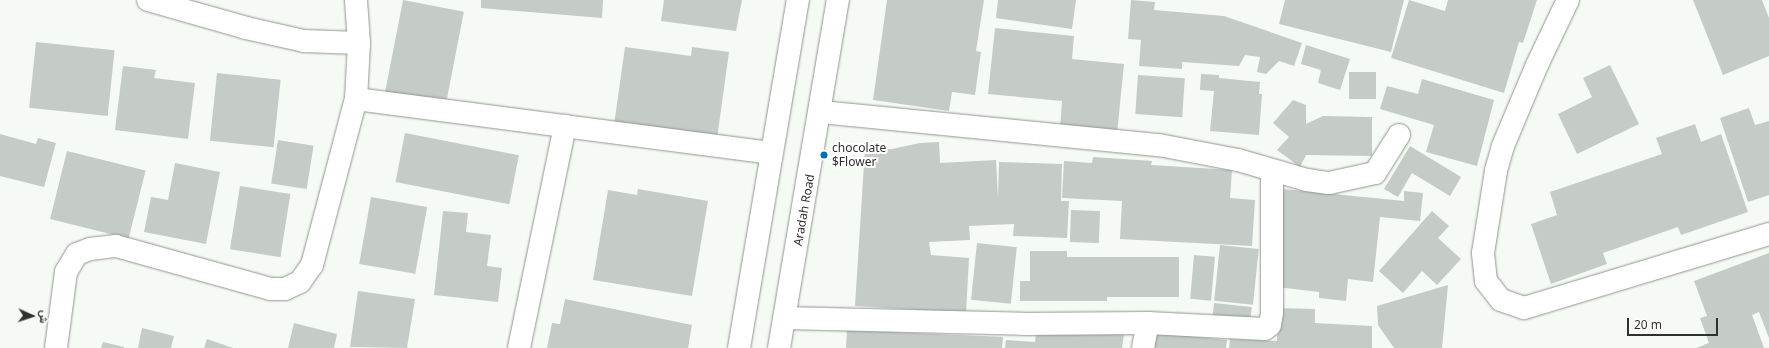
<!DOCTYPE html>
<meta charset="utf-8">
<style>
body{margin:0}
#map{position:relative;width:1769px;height:348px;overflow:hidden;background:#f6faf4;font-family:"Noto Sans",Vazirmatn,sans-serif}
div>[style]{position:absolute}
.building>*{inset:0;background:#c5cbc7;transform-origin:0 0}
.roads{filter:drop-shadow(0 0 1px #919590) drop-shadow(0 0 1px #919590)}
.street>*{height:22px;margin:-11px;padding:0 11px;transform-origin:11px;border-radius:11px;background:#fff}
.primary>*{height:22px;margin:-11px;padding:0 11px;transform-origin:11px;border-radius:11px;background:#fff}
.dots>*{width:11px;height:11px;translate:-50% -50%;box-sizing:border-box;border:2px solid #fff;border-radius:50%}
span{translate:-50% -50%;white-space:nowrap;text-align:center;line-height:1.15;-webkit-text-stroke:4px #fff;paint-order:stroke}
.poi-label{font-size:12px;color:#30312f}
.left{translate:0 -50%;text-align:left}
.street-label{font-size:12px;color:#30312f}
.north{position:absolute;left:12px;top:296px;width:40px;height:40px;-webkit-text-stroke:3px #fff;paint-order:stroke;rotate:93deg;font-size:11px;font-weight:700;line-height:16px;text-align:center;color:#30312f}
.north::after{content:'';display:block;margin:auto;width:14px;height:18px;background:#30312f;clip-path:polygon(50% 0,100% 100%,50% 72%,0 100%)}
.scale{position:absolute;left:1627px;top:318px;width:91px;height:18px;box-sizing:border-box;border:2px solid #30312f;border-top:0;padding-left:5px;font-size:12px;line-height:14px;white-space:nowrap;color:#30312f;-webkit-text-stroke:3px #fff;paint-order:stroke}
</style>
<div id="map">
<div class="building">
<i style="left:403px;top:0;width:62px;height:97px;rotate:11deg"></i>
<i style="clip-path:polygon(481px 0,603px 0,602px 18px,481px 8px)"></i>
<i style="clip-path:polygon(664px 0,742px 0,736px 31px,661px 21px)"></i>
<i style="clip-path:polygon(887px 0,984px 0,976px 51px,981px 52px,975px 95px,952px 92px,949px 111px,873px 100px)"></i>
<i style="clip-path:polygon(998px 0,1076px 0,1072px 29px,996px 18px)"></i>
<i style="clip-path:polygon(1131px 0,1155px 2px,1154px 10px,1224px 16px,1302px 43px,1294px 66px,1279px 61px,1266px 74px,1257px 72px,1260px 57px,1245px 55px,1239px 66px,1182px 62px,1182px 69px,1139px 66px,1141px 40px,1128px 39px)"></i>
<i style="clip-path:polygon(1285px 0,1404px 0,1391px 52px,1279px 24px)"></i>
<i style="clip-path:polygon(1409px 0,1445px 11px,1448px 0,1537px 0,1523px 43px,1519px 42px,1504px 93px,1391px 58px)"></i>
<i style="clip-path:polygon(1693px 0,1762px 0,1769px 18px,1769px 56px,1723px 75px)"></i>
<i style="clip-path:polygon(995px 28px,1074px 36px,1072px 59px,1124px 64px,1117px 134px,1060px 128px,1062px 101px,988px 94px)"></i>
<i style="left:36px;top:42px;width:79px;height:66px;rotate:6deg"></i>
<i style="clip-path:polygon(1306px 45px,1350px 59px,1340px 90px,1318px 83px,1321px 70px,1301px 64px)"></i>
<i style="clip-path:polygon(625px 47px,691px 56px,692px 47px,729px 52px,717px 139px,614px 125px)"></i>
<i style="clip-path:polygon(1610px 65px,1639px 124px,1577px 154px,1558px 114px,1592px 97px,1583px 78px)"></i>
<i style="clip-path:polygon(123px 66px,156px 70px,154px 78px,195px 83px,188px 139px,115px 130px)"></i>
<i style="left:1349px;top:72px;width:27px;height:27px"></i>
<i style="left:217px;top:73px;width:64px;height:68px;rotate:6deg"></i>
<i style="clip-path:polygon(1201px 74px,1219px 75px,1219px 78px,1260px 82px,1259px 94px,1262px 94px,1259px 135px,1210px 131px,1214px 91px,1200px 90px)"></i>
<i style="left:1138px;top:75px;width:47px;height:39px;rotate:4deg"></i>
<i style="clip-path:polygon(1422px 79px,1494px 100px,1477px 166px,1426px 152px,1434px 125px,1380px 109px,1387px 86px,1418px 94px)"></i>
<i style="clip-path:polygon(1293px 100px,1306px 105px,1306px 124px,1323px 116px,1372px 117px,1372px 156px,1306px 155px,1300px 167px,1277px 150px,1289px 137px,1273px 123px)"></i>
<i style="clip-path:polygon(1749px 108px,1755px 125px,1769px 121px,1769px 195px,1748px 202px,1720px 118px)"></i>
<i style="clip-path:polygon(1695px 124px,1701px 142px,1721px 134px,1748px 212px,1681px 235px,1678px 227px,1603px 253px,1607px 264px,1551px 284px,1531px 224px,1557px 215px,1550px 192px,1662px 154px,1656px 138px)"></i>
<i style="left:405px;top:133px;width:116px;height:50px;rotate:11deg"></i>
<i style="clip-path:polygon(0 134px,36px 144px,38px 138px,56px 143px,44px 187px,0 176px)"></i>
<i style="left:278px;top:140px;width:36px;height:44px;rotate:9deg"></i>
<i style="clip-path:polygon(939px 142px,940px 163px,996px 160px,998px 197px,999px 162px,1062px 164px,1061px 201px,1069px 201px,1067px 238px,1013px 236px,1014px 224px,969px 226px,970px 240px,929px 242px,931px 255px,969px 258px,966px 313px,855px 306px,865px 148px,892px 149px,920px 143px)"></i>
<i style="clip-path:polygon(1410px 146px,1461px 177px,1450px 196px,1412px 173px,1398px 197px,1384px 189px)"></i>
<i style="left:67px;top:151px;width:81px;height:70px;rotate:14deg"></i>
<i style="clip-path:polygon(1093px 157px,1152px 161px,1151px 165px,1232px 170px,1230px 198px,1255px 200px,1252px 246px,1120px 239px,1122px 201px,1062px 198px,1064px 161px,1092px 163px)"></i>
<i style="clip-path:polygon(175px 163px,220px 172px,206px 244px,144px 232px,151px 197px,168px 200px)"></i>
<i style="left:240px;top:186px;width:51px;height:64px;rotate:9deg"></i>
<i style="clip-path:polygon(638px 189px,708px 201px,692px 296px,593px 280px,608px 190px,637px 195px)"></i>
<i style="clip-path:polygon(1283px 189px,1404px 201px,1404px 191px,1423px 193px,1420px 221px,1380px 217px,1373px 282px,1348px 279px,1346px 301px,1319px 298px,1319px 292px,1277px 287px)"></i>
<i style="left:371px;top:197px;width:57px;height:68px;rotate:10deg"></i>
<i style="left:1071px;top:210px;width:29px;height:32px;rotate:2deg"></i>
<i style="clip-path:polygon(443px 211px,468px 213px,466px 232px,491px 235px,487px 266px,502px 268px,498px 302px,434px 295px)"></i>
<i style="clip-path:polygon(1432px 211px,1449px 226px,1438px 238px,1461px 259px,1437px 285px,1422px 271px,1403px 293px,1379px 271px)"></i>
<i style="left:977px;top:243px;width:40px;height:57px;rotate:6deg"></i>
<i style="left:1220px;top:245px;width:39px;height:56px;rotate:6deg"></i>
<i style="clip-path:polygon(1030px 251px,1067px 251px,1067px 257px,1179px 257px,1179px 297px,1107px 297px,1107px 301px,1020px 301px,1020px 281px,1030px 281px)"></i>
<i style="clip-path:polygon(1769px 253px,1769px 338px,1759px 312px,1752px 315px,1764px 348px,1696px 348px,1709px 343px,1700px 318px,1707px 316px,1694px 281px)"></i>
<i style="left:1194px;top:255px;width:21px;height:44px;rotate:5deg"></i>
<i style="clip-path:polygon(1448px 285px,1442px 348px,1394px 348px,1378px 325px,1377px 306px)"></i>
<i style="clip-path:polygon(358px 291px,415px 299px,407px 348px,350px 347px)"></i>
<i style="clip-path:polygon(565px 299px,692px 325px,688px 348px,547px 348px,552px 323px,560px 324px)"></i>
<i style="left:1214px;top:303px;width:38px;height:20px;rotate:6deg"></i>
<i style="clip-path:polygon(1278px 308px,1315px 309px,1315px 323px,1372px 326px,1372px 348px,1229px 348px,1230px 339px,1277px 341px)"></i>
<i style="clip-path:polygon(294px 323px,337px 334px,334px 348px,288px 348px)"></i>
<i style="clip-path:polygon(1037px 326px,1124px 334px,1122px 348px,1005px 348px,1006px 340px,1035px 342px)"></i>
<i style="clip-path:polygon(142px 328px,174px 336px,171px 348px,138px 348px)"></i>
<i style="clip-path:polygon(847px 330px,1003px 337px,1002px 348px,846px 348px)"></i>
<i style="clip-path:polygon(1150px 332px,1227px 340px,1226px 348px,1148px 348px)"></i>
<i style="clip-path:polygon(207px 339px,233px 348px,204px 348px)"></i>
<i style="clip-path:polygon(103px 342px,124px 347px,124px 348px,101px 348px)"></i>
</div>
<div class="roads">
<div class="street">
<i style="left:148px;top:0;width:102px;rotate:15.9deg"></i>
<i style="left:246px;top:28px;width:59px;rotate:12.6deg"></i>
<i style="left:304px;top:41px;width:55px;rotate:2.1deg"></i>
<i style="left:1568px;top:0;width:72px;rotate:115.5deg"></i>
<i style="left:1537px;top:65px;width:88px;rotate:112.8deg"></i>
<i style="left:1503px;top:146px;width:26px;rotate:106deg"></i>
<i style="left:1496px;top:171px;width:83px;rotate:99deg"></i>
<i style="left:1483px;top:253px;width:28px;rotate:84deg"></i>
<i style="left:1486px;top:281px;width:24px;rotate:52deg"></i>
<i style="left:1501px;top:300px;width:24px;rotate:19deg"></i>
<i style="left:1524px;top:308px;width:256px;rotate:-16.8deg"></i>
<i style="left:356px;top:99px;width:418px;rotate:7.4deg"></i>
<i style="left:821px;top:112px;width:340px;rotate:5.6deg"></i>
<i style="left:1159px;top:145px;width:80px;rotate:10.8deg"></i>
<i style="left:1238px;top:160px;width:72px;rotate:16.2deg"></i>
<i style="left:1307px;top:180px;width:22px;rotate:8deg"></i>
<i style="left:1329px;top:183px;width:47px;rotate:-12.3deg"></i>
<i style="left:1375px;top:173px;width:45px;rotate:-57.7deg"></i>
<i style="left:785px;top:318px;width:238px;rotate:1.4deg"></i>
<i style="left:1023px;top:324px;width:125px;rotate:-0.5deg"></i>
<i style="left:1148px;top:323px;width:117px;rotate:2.9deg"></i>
<i style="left:1265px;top:329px;width:6px;rotate:-39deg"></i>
<i style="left:1270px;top:325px;width:13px;rotate:-81deg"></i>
<i style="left:1272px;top:312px;width:141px;rotate:-90deg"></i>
<i style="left:56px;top:348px;width:77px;rotate:-82.5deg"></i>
<i style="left:66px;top:272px;width:21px;rotate:-59deg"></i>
<i style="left:77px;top:254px;width:14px;rotate:-21deg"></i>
<i style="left:90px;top:249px;width:26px;rotate:-7deg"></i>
<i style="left:116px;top:246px;width:161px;rotate:15.5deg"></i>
<i style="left:271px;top:289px;width:14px"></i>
<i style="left:285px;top:289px;width:17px;rotate:-25deg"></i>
<i style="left:300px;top:282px;width:21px;rotate:-55deg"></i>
<i style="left:312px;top:265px;width:172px;rotate:-75.2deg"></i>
<i style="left:356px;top:99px;width:56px;rotate:-86.9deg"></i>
<i style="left:359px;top:43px;width:43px;rotate:-94deg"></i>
<i style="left:519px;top:348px;width:227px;rotate:-78.3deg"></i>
<i style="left:1143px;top:348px;width:25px;rotate:-79deg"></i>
</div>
<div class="primary">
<i style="left:739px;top:348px;width:353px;rotate:-80.4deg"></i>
<i style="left:779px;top:348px;width:353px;rotate:-80.4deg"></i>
</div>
</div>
<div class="dots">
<i style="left:824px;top:155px;background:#056eb9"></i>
</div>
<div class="poi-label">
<span class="left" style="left:832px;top:155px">chocolate<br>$Flower</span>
</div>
<div class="street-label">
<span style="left:804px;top:210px;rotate:-80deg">Aradah Road</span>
</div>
<div class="north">ش</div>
<div class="scale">20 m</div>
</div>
